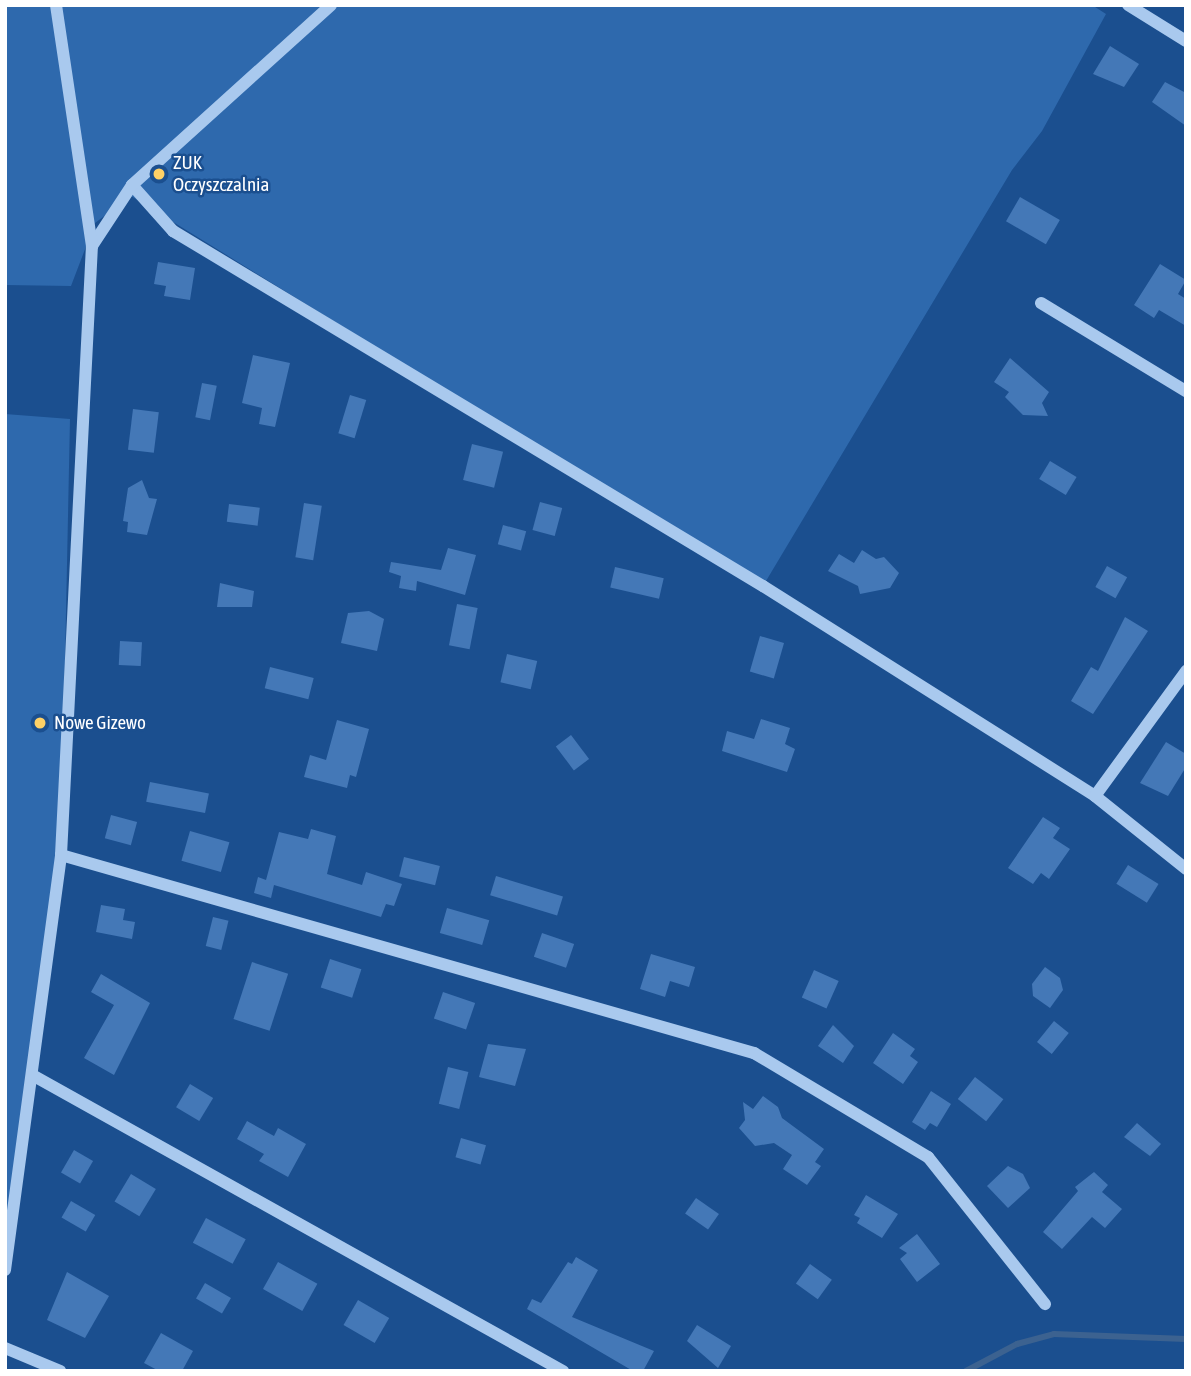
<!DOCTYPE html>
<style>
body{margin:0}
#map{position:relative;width:1191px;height:1376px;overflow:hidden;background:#1b4f8f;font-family:"Asap Condensed",sans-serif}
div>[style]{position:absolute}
.green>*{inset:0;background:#2e69ad}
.stream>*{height:6px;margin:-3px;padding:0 3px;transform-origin:3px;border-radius:3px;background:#3c6290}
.building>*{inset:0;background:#4478b7;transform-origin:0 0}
.minor>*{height:12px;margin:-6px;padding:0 6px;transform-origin:6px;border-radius:6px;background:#a9c9ee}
.dots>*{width:19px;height:19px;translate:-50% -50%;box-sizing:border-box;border:4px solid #1b4f8f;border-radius:50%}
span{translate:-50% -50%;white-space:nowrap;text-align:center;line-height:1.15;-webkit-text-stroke:5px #1b4f8f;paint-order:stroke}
.poi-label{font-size:19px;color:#fff}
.left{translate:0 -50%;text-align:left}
.frame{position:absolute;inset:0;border:7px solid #fff;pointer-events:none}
</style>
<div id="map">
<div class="green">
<i style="clip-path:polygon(5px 5px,1092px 5px,1106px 14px,1042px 131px,1012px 170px,763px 586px,131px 196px,95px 223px,71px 286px,5px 285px)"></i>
<i style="clip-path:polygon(5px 414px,70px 419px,61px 855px,5px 1270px)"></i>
</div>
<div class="stream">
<i style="left:966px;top:1371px;width:58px;rotate:-27.9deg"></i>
<i style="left:1017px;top:1344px;width:38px;rotate:-15deg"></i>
<i style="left:1054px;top:1334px;width:132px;rotate:2.2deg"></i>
</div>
<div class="building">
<i style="clip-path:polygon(1110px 46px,1139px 64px,1124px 87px,1093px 74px)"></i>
<i style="clip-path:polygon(1165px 82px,1186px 93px,1186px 126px,1152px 102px)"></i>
<i style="left:1020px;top:197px;width:46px;height:28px;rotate:30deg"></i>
<i style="clip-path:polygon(158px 262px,195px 268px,190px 300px,164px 296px,166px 286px,154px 284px)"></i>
<i style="clip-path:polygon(1160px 264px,1186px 280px,1178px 294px,1186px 299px,1186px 326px,1159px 310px,1154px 318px,1134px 305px)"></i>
<i style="clip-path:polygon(253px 355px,290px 363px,275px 427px,259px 424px,262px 408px,242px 403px)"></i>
<i style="clip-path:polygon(1010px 358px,1049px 392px,1042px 403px,1048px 416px,1023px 415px,1005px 397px,1009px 392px,994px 382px)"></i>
<i style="left:202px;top:383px;width:15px;height:35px;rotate:11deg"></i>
<i style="left:350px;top:395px;width:17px;height:40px;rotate:17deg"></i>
<i style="left:133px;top:409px;width:26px;height:41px;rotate:7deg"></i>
<i style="left:472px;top:444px;width:32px;height:37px;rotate:14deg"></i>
<i style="left:1050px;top:461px;width:31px;height:21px;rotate:31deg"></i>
<i style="clip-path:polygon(142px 480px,149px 498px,157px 499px,147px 535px,127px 532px,128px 522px,123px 521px,128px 488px)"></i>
<i style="left:540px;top:502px;width:23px;height:29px;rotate:15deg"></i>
<i style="left:304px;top:503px;width:18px;height:55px;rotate:9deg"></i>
<i style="left:229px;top:504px;width:31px;height:18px;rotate:7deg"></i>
<i style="left:503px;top:525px;width:24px;height:20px;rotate:15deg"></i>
<i style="clip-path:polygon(448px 548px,476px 555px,465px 595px,417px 581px,416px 591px,399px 588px,401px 576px,389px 572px,391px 562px,441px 570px)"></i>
<i style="clip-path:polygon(862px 550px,876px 559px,884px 557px,899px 573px,890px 588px,860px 594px,858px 586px,828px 571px,839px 554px,854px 563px)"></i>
<i style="left:1107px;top:566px;width:23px;height:24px;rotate:29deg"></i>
<i style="left:615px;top:567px;width:50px;height:21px;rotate:13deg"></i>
<i style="clip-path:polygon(220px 583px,254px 591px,252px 607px,217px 607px)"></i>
<i style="left:457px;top:604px;width:21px;height:42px;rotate:11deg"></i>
<i style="clip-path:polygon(369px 611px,384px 619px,377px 651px,341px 643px,348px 613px)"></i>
<i style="clip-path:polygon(1125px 617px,1148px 631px,1093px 714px,1071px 701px,1091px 667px,1098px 671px)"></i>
<i style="left:760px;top:636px;width:25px;height:37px;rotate:16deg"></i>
<i style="left:120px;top:641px;width:22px;height:24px;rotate:3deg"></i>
<i style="left:507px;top:654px;width:31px;height:29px;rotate:13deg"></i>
<i style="left:270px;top:667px;width:45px;height:22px;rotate:14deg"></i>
<i style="clip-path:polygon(761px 719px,790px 728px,785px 744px,795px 749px,787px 772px,722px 751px,727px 731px,754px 739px)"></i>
<i style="clip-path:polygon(337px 720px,369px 729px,356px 777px,350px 775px,347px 788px,304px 777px,310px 755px,326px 760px)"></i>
<i style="left:571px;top:735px;width:30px;height:19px;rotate:53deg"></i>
<i style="clip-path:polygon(1166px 742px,1186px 754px,1186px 767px,1168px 796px,1140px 783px)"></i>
<i style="left:150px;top:782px;width:60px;height:20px;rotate:11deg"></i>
<i style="left:111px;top:815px;width:27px;height:24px;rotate:15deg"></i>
<i style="clip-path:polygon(1043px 817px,1060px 828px,1053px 838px,1070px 849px,1049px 879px,1041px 873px,1033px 884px,1008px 868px)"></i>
<i style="clip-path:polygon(311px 829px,336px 836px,327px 874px,362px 885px,366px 872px,402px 884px,394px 906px,386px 904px,381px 917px,274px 885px,271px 898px,254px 893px,258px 877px,266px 880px,279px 832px,308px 839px)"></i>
<i style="left:190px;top:831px;width:41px;height:31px;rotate:16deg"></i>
<i style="left:404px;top:857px;width:37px;height:20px;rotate:14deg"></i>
<i style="left:1128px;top:865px;width:36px;height:22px;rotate:32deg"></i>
<i style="left:496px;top:876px;width:70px;height:20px;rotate:17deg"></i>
<i style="clip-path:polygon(101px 905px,125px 909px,123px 920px,135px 922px,132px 939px,96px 932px)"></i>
<i style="left:447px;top:908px;width:44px;height:26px;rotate:16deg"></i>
<i style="left:213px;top:917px;width:16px;height:30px;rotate:14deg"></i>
<i style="left:542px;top:933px;width:34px;height:25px;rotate:19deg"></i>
<i style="clip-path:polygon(651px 954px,695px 967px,689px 987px,670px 981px,665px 997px,640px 989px)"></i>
<i style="left:330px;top:959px;width:33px;height:30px;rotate:18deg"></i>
<i style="left:252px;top:962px;width:38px;height:60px;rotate:18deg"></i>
<i style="clip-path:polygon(1045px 967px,1060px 978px,1063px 990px,1050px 1008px,1033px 996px,1032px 984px)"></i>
<i style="left:814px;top:970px;width:27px;height:30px;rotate:24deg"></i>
<i style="clip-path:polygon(101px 974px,150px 1003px,114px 1075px,84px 1058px,114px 1005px,91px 992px)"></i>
<i style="left:443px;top:992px;width:34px;height:28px;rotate:19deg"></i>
<i style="left:1054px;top:1021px;width:19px;height:27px;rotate:39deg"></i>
<i style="clip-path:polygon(833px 1025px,854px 1046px,843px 1063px,818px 1046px)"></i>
<i style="clip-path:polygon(893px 1033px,915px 1049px,910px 1056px,918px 1062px,903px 1084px,873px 1063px)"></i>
<i style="clip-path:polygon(488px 1044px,526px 1049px,515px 1086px,479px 1077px)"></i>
<i style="left:448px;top:1067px;width:21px;height:38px;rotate:14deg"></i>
<i style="left:975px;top:1077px;width:36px;height:28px;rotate:38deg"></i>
<i style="left:190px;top:1084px;width:27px;height:27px;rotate:31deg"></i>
<i style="clip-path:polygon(931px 1091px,951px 1104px,937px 1127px,930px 1123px,925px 1130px,912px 1122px)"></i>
<i style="clip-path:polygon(763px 1096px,778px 1107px,782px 1118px,824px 1149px,815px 1162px,821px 1166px,807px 1185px,783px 1169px,792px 1155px,774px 1143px,755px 1146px,739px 1128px,745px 1120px,743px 1102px,753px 1109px)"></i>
<i style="clip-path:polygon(247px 1121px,274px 1136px,278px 1128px,306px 1144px,288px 1177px,259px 1161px,264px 1154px,237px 1139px)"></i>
<i style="clip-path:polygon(1137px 1123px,1161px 1144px,1150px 1156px,1124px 1137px)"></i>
<i style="left:461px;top:1138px;width:26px;height:20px;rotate:16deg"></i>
<i style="left:74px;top:1150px;width:22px;height:26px;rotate:30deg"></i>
<i style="clip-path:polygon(1008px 1166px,1023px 1174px,1030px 1188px,1008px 1208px,987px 1186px)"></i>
<i style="clip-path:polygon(1094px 1172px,1108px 1185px,1102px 1192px,1122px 1209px,1105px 1228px,1092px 1217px,1062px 1249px,1043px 1232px,1078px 1191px,1075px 1187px)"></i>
<i style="left:131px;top:1174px;width:29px;height:32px;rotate:31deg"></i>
<i style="clip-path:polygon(866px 1195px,898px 1214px,882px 1238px,857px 1223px,860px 1218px,854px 1215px)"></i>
<i style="left:696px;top:1198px;width:28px;height:19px;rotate:35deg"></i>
<i style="left:71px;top:1201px;width:28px;height:19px;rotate:30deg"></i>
<i style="left:206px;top:1218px;width:45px;height:28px;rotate:28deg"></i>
<i style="clip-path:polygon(917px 1234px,940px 1264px,917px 1282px,900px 1259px,907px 1253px,899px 1248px)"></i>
<i style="clip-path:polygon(576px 1257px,598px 1270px,572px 1317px,654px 1351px,643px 1371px,633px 1371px,527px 1309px,532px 1299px,541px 1303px,568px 1262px,572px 1264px)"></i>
<i style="left:278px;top:1262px;width:45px;height:31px;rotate:29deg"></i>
<i style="left:810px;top:1264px;width:27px;height:24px;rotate:36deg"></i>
<i style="clip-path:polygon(67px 1272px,109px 1296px,85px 1338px,47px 1320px)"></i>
<i style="left:205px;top:1283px;width:30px;height:18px;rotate:30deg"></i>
<i style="left:358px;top:1300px;width:36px;height:29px;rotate:30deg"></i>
<i style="clip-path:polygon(697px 1325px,731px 1346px,718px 1368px,687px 1341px)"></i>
<i style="clip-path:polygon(161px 1333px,193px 1351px,182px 1371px,159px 1371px,144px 1363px)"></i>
</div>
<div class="minor">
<i style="left:1128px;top:5px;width:68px;rotate:31.8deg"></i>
<i style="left:132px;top:185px;width:62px;rotate:48.3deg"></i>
<i style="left:173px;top:231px;width:689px;rotate:31.04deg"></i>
<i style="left:763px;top:586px;width:393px;rotate:32.3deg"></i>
<i style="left:1095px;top:796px;width:117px;rotate:38.7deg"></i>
<i style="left:92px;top:246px;width:73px;rotate:-56.7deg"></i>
<i style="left:132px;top:185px;width:268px;rotate:-42.1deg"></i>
<i style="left:1041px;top:303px;width:170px;rotate:31.3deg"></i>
<i style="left:1095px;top:796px;width:155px;rotate:-53.9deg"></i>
<i style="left:61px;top:855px;width:721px;rotate:15.95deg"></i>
<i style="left:754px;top:1053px;width:203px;rotate:30.9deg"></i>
<i style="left:928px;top:1157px;width:188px;rotate:51.5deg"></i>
<i style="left:34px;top:1076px;width:606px;rotate:29.15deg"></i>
<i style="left:5px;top:1270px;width:419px;rotate:-82.3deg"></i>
<i style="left:61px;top:855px;width:610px;rotate:-87.09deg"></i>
<i style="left:92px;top:246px;width:244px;rotate:-98.5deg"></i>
<i style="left:5px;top:1348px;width:60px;rotate:22.7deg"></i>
</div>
<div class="dots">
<i style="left:159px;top:174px;background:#ffd166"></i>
<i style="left:40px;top:723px;background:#ffd166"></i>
</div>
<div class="poi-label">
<span class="left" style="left:173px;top:174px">ZUK<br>Oczyszczalnia</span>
<span class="left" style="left:54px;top:723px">Nowe Gizewo</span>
</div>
<div class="frame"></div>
</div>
